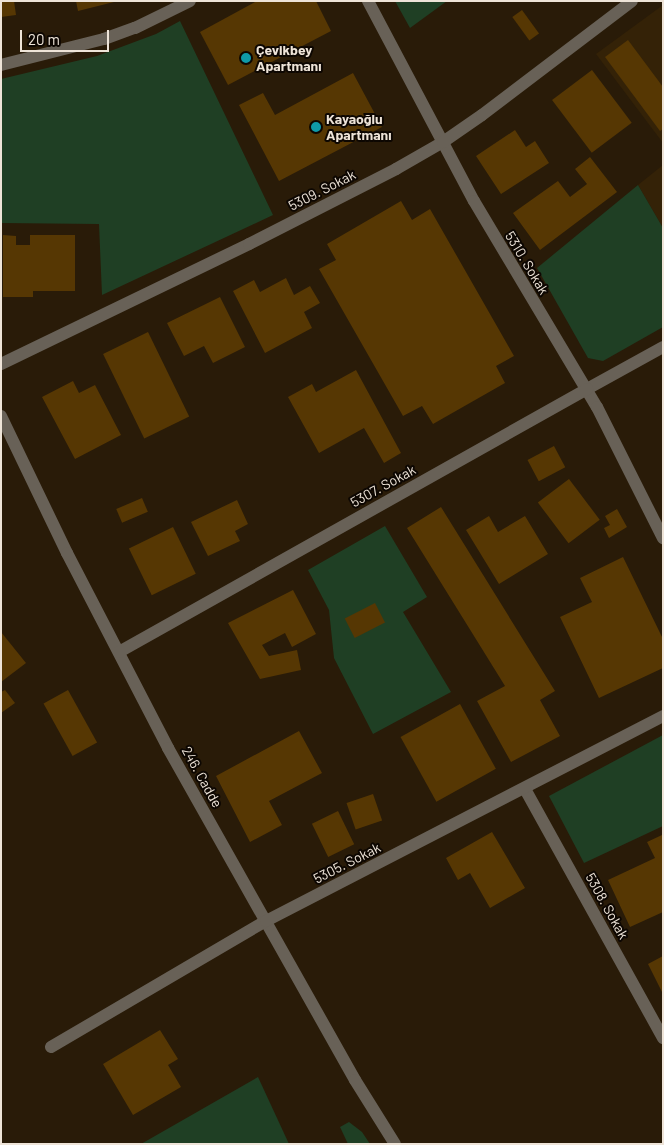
<!DOCTYPE html>
<meta charset="utf-8">
<style>
body{margin:0}
#map{position:relative;width:664px;height:1145px;overflow:hidden;background:#291b08;font-family:Barlow,sans-serif}
div>[style]{position:absolute}
.built>*{inset:0;background:#342207}
.green>*{inset:0;background:#1f3f24}
.building>*{inset:0;background:#563703;transform-origin:0 0}
.lane>*{height:12px;margin:-6px;padding:0 6px;transform-origin:6px;border-radius:6px;background:#686157}
.street>*{height:12px;margin:-6px;padding:0 6px;transform-origin:6px;border-radius:6px;background:#686157}
.dots>*{width:14px;height:14px;translate:-50% -50%;box-sizing:border-box;border:2px solid #0d0702;border-radius:50%}
span{translate:-50% -50%;white-space:nowrap;text-align:center;line-height:1.15;-webkit-text-stroke:4px #0d0702;paint-order:stroke}
.poi-label{font-size:14px;color:#eee4d8;font-weight:700}
.left{translate:0 -50%;text-align:left}
.street-label{font-size:14px;color:#eee4d8}
.frame{position:absolute;inset:0;border:2px solid #eee4d8;pointer-events:none}
.scale{position:absolute;left:20px;top:30px;width:89px;height:22px;box-sizing:border-box;border:2px solid #eee4d8;border-top:0;padding-left:6px;font-size:15px;line-height:18px;white-space:nowrap;color:#eee4d8;-webkit-text-stroke:4px #0d0702;paint-order:stroke}
</style>
<div id="map">
<div class="built">
<i style="clip-path:polygon(663px 5px,663px 143px,596px 54px)"></i>
<i style="clip-path:polygon(663px 165px,663px 228px,638px 185px)"></i>
</div>
<div class="green">
<i style="clip-path:polygon(395px 1px,447px 1px,410px 28px)"></i>
<i style="clip-path:polygon(180px 21px,273px 215px,102px 295px,99px 224px,1px 223px,1px 79px,97px 56px,156px 34px)"></i>
<i style="clip-path:polygon(638px 185px,663px 228px,663px 327px,603px 361px,588px 358px,537px 268px)"></i>
<i style="clip-path:polygon(385px 526px,427px 597px,403px 612px,451px 692px,373px 734px,334px 658px,329px 610px,308px 570px)"></i>
<i style="clip-path:polygon(663px 735px,663px 826px,584px 863px,549px 796px)"></i>
<i style="clip-path:polygon(258px 1077px,289px 1144px,141px 1144px)"></i>
<i style="clip-path:polygon(349px 1122px,362px 1132px,370px 1144px,348px 1144px,340px 1127px)"></i>
</div>
<div class="building">
<i style="clip-path:polygon(1px 1px,14px 1px,16px 15px,1px 17px)"></i>
<i style="clip-path:polygon(76px 1px,113px 1px,114px 2px,78px 11px)"></i>
<i style="clip-path:polygon(257px 1px,316px 1px,331px 31px,228px 85px,200px 32px)"></i>
<i style="left:522px;top:10px;width:29px;height:12px;rotate:54deg"></i>
<i style="clip-path:polygon(628px 40px,663px 87px,663px 129px,660px 131px,605px 57px)"></i>
<i style="left:592px;top:70px;width:66px;height:50px;rotate:53deg"></i>
<i style="clip-path:polygon(353px 73px,382px 127px,279px 181px,239px 105px,263px 93px,275px 115px)"></i>
<i style="clip-path:polygon(515px 130px,526px 147px,535px 141px,549px 163px,501px 194px,476px 156px)"></i>
<i style="clip-path:polygon(590px 157px,617px 192px,540px 250px,513px 213px,558px 181px,570px 197px,587px 184px,575px 169px)"></i>
<i style="clip-path:polygon(401px 201px,412px 220px,430px 209px,514px 356px,496px 366px,505px 383px,433px 424px,422px 406px,403px 416px,319px 269px,336px 260px,327px 244px)"></i>
<i style="clip-path:polygon(3px 235px,16px 236px,16px 245px,30px 245px,30px 235px,75px 235px,75px 291px,33px 291px,33px 297px,3px 297px)"></i>
<i style="clip-path:polygon(286px 278px,294px 295px,310px 286px,320px 303px,304px 312px,312px 328px,265px 353px,233px 291px,254px 280px,260px 292px)"></i>
<i style="clip-path:polygon(220px 297px,245px 347px,213px 363px,204px 346px,184px 356px,167px 323px)"></i>
<i style="left:148px;top:332px;width:94px;height:50px;rotate:64deg"></i>
<i style="clip-path:polygon(356px 370px,401px 453px,384px 463px,364px 428px,319px 453px,288px 397px,312px 384px,316px 392px)"></i>
<i style="clip-path:polygon(73px 381px,79px 393px,95px 385px,121px 435px,75px 459px,42px 397px)"></i>
<i style="left:554px;top:446px;width:24px;height:30px;rotate:62deg"></i>
<i style="left:569px;top:479px;width:51px;height:39px;rotate:53deg"></i>
<i style="left:142px;top:498px;width:15px;height:28px;rotate:67deg"></i>
<i style="clip-path:polygon(237px 500px,248px 524px,235px 531px,240px 541px,208px 556px,191px 522px)"></i>
<i style="clip-path:polygon(441px 507px,555px 691px,540px 700px,560px 736px,511px 762px,477px 701px,505px 686px,407px 528px)"></i>
<i style="clip-path:polygon(617px 509px,627px 527px,609px 538px,604px 528px,610px 525px,605px 516px)"></i>
<i style="clip-path:polygon(489px 516px,498px 532px,525px 516px,548px 554px,499px 584px,466px 530px)"></i>
<i style="left:173px;top:527px;width:52px;height:49px;rotate:64deg"></i>
<i style="clip-path:polygon(623px 557px,663px 639px,663px 668px,599px 698px,560px 617px,592px 602px,580px 578px)"></i>
<i style="clip-path:polygon(293px 590px,316px 634px,292px 647px,285px 633px,262px 645px,269px 656px,297px 650px,301px 670px,260px 679px,228px 623px)"></i>
<i style="left:375px;top:603px;width:22px;height:34px;rotate:63deg"></i>
<i style="clip-path:polygon(1px 632px,26px 663px,1px 682px)"></i>
<i style="clip-path:polygon(5px 690px,15px 703px,1px 713px,1px 692px)"></i>
<i style="left:68px;top:690px;width:60px;height:28px;rotate:61deg"></i>
<i style="left:460px;top:704px;width:74px;height:68px;rotate:61deg"></i>
<i style="clip-path:polygon(299px 731px,322px 773px,269px 801px,282px 825px,250px 842px,216px 776px)"></i>
<i style="left:373px;top:794px;width:28px;height:28px;rotate:71deg"></i>
<i style="left:338px;top:811px;width:37px;height:29px;rotate:64deg"></i>
<i style="clip-path:polygon(492px 832px,525px 888px,490px 908px,470px 873px,458px 880px,446px 858px)"></i>
<i style="clip-path:polygon(662px 835px,663px 912px,630px 927px,608px 880px,655px 858px,647px 842px)"></i>
<i style="clip-path:polygon(663px 956px,663px 994px,648px 964px)"></i>
<i style="clip-path:polygon(160px 1030px,178px 1059px,168px 1065px,181px 1087px,133px 1115px,103px 1064px)"></i>
</div>
<div class="lane">
<i style="left:1px;top:65px;width:106px;rotate:-14.2deg"></i>
<i style="left:104px;top:39px;width:33px;rotate:-20deg"></i>
<i style="left:135px;top:28px;width:61px;rotate:-26.1deg"></i>
<i style="left:587px;top:389px;width:87px;rotate:-28.9deg"></i>
<i style="left:525px;top:789px;width:285px;rotate:61deg"></i>
</div>
<div class="street">
<i style="left:368px;top:1px;width:226px;rotate:62.1deg"></i>
<i style="left:474px;top:201px;width:240px;rotate:59.2deg"></i>
<i style="left:597px;top:407px;width:147px;rotate:63.3deg"></i>
<i style="left:1px;top:364px;width:276px;rotate:-25.8deg"></i>
<i style="left:249px;top:244px;width:165px;rotate:-27deg"></i>
<i style="left:396px;top:169px;width:54px;rotate:-29.9deg"></i>
<i style="left:443px;top:142px;width:47px;rotate:-34.7deg"></i>
<i style="left:482px;top:115px;width:188px;rotate:-37.2deg"></i>
<i style="left:1px;top:416px;width:152px;rotate:64.3deg"></i>
<i style="left:67px;top:553px;width:220px;rotate:62.6deg"></i>
<i style="left:168px;top:748px;width:381px;rotate:60.6deg"></i>
<i style="left:355px;top:1080px;width:75px;rotate:58deg"></i>
<i style="left:119px;top:652px;width:537px;rotate:-29.33deg"></i>
<i style="left:51px;top:1047px;width:249px;rotate:-30.4deg"></i>
<i style="left:266px;top:921px;width:447px;rotate:-27.3deg"></i>
</div>
<div class="dots">
<i style="left:246px;top:58px;background:#0f9aa8"></i>
<i style="left:316px;top:127px;background:#0f9aa8"></i>
</div>
<div class="poi-label">
<span class="left" style="left:256px;top:58px">Çevikbey<br>Apartmanı</span>
<span class="left" style="left:326px;top:127px">Kayaoğlu<br>Apartmanı</span>
</div>
<div class="street-label">
<span style="left:322px;top:190px;rotate:-27deg">5309. Sokak</span>
<span style="left:527px;top:263px;rotate:59deg">5310. Sokak</span>
<span style="left:383px;top:486px;rotate:-29deg">5307. Sokak</span>
<span style="left:202px;top:777px;rotate:61deg">246. Cadde</span>
<span style="left:347px;top:863px;rotate:-27deg">5305. Sokak</span>
<span style="left:607px;top:906px;rotate:61deg">5308. Sokak</span>
</div>
<div class="frame"></div>
<div class="scale">20 m</div>
</div>
